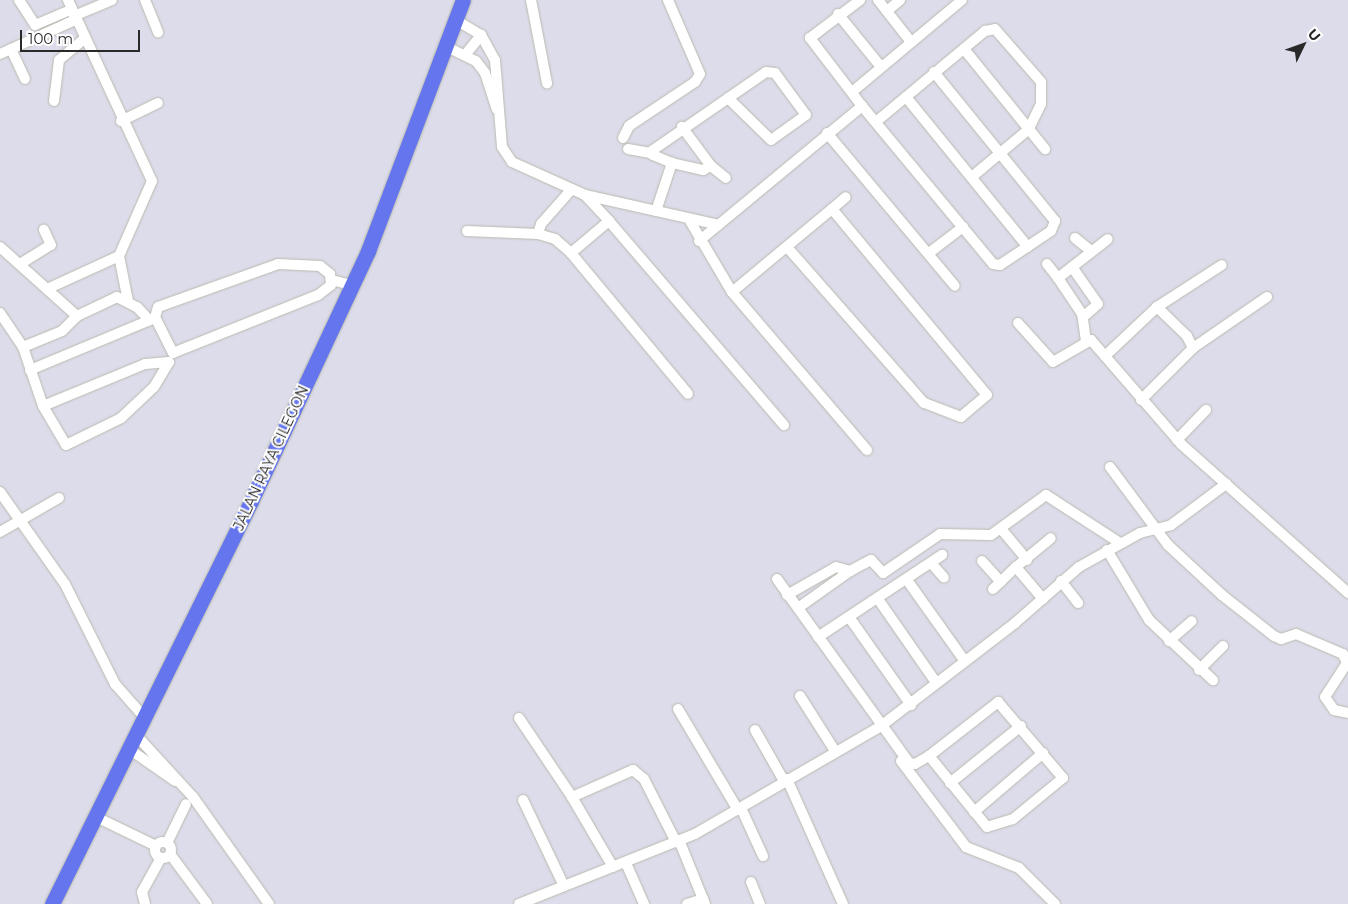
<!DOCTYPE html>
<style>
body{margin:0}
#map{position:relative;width:1348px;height:904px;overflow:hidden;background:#dddcea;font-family:Montserrat,sans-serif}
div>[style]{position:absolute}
.roads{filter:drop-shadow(0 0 1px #b9bbb0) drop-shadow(0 0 1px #b9bbb0)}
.minor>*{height:10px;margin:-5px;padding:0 5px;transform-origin:5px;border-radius:5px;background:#fff}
.minor>.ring{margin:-5px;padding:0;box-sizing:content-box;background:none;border:10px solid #fff;border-radius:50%}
.highway>*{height:15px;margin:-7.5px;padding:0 7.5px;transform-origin:7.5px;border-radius:7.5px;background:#6475ed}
span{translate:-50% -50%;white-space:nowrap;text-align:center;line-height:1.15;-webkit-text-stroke:4px #fff;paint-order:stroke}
.street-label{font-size:14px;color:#292929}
.north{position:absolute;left:1278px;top:20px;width:50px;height:50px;-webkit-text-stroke:4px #fff;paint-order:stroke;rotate:48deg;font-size:14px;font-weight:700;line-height:20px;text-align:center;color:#292929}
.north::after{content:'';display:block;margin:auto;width:18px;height:22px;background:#292929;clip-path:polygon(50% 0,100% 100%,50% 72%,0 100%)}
.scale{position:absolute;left:20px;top:30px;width:120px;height:22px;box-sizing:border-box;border:2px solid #292929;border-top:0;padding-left:6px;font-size:15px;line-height:18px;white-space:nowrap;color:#292929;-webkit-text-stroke:4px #fff;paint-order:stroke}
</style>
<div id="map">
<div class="roads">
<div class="minor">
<i style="left:19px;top:0;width:30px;rotate:57deg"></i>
<i style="left:35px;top:25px;width:39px;rotate:-23deg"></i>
<i style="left:145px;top:0;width:35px;rotate:68deg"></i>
<i style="left:531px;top:0;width:85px;rotate:79.1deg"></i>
<i style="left:878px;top:0;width:53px;rotate:51.8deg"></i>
<i style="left:887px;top:11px;width:17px;rotate:-40deg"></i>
<i style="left:838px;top:14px;width:68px;rotate:50.9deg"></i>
<i style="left:74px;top:16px;width:41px;rotate:-22.8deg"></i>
<i style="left:456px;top:20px;width:29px;rotate:31deg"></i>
<i style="left:481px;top:35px;width:29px;rotate:61deg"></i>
<i style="left:495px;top:60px;width:87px;rotate:85.4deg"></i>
<i style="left:502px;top:147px;width:18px;rotate:56deg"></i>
<i style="left:512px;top:162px;width:80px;rotate:24.3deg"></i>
<i style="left:585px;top:195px;width:137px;rotate:12.6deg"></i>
<i style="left:445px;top:46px;width:34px;rotate:26deg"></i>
<i style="left:476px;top:61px;width:15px;rotate:53deg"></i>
<i style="left:485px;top:73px;width:38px;rotate:72deg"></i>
<i style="left:11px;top:49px;width:33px;rotate:65deg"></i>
<i style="left:964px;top:49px;width:129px;rotate:51deg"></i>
<i style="left:0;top:54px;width:82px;rotate:-24.4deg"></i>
<i style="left:465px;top:55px;width:26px;rotate:-51deg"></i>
<i style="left:852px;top:92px;width:143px;rotate:-39.9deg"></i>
<i style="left:906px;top:97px;width:193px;rotate:50.9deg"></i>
<i style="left:54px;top:101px;width:41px;rotate:-83deg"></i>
<i style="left:59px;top:60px;width:31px;rotate:-40deg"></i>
<i style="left:862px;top:106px;width:205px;rotate:50.3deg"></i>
<i style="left:993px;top:264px;width:7px;rotate:8deg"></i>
<i style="left:1000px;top:265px;width:61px;rotate:-33.7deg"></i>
<i style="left:1051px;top:231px;width:11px;rotate:-68deg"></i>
<i style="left:1055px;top:221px;width:192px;rotate:-129.1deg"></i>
<i style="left:121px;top:121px;width:41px;rotate:-25.9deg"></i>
<i style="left:877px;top:121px;width:141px;rotate:-39.8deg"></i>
<i style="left:985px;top:31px;width:10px;rotate:-11deg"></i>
<i style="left:995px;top:29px;width:70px;rotate:49deg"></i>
<i style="left:1041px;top:82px;width:22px;rotate:90deg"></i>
<i style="left:1041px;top:104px;width:28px;rotate:116deg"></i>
<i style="left:1029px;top:129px;width:73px;rotate:140deg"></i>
<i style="left:827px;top:133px;width:199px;rotate:50.1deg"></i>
<i style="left:623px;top:138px;width:13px;rotate:-63deg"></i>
<i style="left:629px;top:126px;width:79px;rotate:-33.7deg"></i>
<i style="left:695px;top:82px;width:9px;rotate:-58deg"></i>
<i style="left:700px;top:74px;width:81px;rotate:-113.4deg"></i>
<i style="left:628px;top:149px;width:23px;rotate:10deg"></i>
<i style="left:672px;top:163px;width:32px;rotate:13deg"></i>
<i style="left:703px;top:170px;width:9px;rotate:-27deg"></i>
<i style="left:711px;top:166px;width:49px;rotate:-126.6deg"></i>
<i style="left:711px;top:166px;width:19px;rotate:39deg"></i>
<i style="left:571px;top:190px;width:45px;rotate:131.4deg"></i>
<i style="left:541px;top:224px;width:10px;rotate:107deg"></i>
<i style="left:538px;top:234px;width:18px;rotate:16deg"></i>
<i style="left:555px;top:239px;width:21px;rotate:41deg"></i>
<i style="left:571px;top:253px;width:183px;rotate:50.3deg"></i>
<i style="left:585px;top:195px;width:35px;rotate:47deg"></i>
<i style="left:832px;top:209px;width:18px;rotate:-41deg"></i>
<i style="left:656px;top:211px;width:51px;rotate:-71.6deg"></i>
<i style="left:672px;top:163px;width:21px;rotate:-157deg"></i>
<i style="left:653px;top:155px;width:5px;rotate:-90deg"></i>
<i style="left:653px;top:150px;width:137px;rotate:-34.6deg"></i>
<i style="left:766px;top:72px;width:9px;rotate:6deg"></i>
<i style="left:775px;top:73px;width:52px;rotate:53.6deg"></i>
<i style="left:806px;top:115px;width:43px;rotate:144.5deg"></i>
<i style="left:771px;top:140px;width:60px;rotate:-135.7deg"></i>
<i style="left:690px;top:221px;width:82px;rotate:59.4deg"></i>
<i style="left:732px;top:292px;width:208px;rotate:49.5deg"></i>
<i style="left:467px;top:231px;width:71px;rotate:2.4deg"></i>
<i style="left:1075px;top:238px;width:21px;rotate:39deg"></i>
<i style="left:699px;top:241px;width:212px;rotate:-39.6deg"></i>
<i style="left:862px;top:106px;width:86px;rotate:-127.4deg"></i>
<i style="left:810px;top:38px;width:63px;rotate:-37.2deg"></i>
<i style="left:0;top:247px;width:103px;rotate:41.9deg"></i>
<i style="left:77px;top:316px;width:44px;rotate:-25.4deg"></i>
<i style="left:117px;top:297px;width:22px;rotate:27deg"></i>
<i style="left:137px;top:307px;width:18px;rotate:47deg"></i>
<i style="left:571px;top:253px;width:50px;rotate:-40.1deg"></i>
<i style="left:609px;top:221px;width:269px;rotate:49.4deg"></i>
<i style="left:929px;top:253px;width:43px;rotate:-37.4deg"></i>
<i style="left:119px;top:256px;width:46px;rotate:78.7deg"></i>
<i style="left:20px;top:264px;width:36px;rotate:-32deg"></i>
<i style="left:51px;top:245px;width:17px;rotate:-115deg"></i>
<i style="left:278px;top:264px;width:42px;rotate:2.7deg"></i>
<i style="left:320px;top:266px;width:13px;rotate:39deg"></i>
<i style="left:330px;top:274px;width:11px;rotate:85deg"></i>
<i style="left:331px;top:285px;width:16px;rotate:142deg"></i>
<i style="left:318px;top:295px;width:156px;rotate:158.2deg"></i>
<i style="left:173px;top:353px;width:40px;rotate:-116.6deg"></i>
<i style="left:155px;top:317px;width:10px;rotate:-73deg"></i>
<i style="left:158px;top:307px;width:127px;rotate:-19.7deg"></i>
<i style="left:1047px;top:264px;width:18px;rotate:52deg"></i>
<i style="left:1072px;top:267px;width:45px;rotate:54.9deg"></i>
<i style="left:1098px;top:304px;width:20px;rotate:139deg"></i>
<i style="left:332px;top:280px;width:20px;rotate:15deg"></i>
<i style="left:47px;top:289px;width:79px;rotate:-24.6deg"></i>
<i style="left:119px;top:256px;width:82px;rotate:-66.3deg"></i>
<i style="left:152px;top:181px;width:200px;rotate:-114.9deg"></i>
<i style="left:732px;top:292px;width:130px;rotate:-39.7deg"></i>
<i style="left:832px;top:209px;width:242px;rotate:50.2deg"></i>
<i style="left:987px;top:395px;width:34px;rotate:140deg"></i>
<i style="left:961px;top:417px;width:40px;rotate:-159deg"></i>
<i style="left:924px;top:403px;width:206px;rotate:-131.3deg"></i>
<i style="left:0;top:313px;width:41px;rotate:55.9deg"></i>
<i style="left:23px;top:347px;width:62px;rotate:71.3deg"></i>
<i style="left:43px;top:406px;width:45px;rotate:59.5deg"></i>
<i style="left:66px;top:445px;width:61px;rotate:-26.1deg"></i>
<i style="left:121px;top:418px;width:45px;rotate:-43.2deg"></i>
<i style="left:154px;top:387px;width:29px;rotate:-59deg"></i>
<i style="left:169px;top:362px;width:24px;rotate:175deg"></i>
<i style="left:145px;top:364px;width:110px;rotate:157.6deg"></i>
<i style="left:1018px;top:323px;width:52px;rotate:48.1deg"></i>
<i style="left:1053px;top:362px;width:44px;rotate:-30.1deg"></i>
<i style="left:1091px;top:340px;width:138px;rotate:49.1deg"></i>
<i style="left:1181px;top:444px;width:224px;rotate:41.7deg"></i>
<i style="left:1086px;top:341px;width:27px;rotate:-98deg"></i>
<i style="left:1082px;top:314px;width:43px;rotate:-123.7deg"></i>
<i style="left:1058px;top:278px;width:63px;rotate:-38deg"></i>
<i style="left:23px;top:347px;width:42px;rotate:-22.3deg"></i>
<i style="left:62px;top:331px;width:21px;rotate:-45deg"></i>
<i style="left:1193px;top:348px;width:90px;rotate:-34.6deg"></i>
<i style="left:1105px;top:356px;width:71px;rotate:-43.3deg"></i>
<i style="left:1157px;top:307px;width:77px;rotate:-32.9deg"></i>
<i style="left:30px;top:370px;width:135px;rotate:-22.6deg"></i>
<i style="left:1141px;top:400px;width:74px;rotate:-45deg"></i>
<i style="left:1193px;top:348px;width:13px;rotate:-117deg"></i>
<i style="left:1187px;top:336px;width:42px;rotate:-136deg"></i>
<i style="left:1177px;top:440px;width:42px;rotate:-46deg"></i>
<i style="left:1110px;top:467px;width:97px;rotate:53.4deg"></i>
<i style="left:1168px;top:545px;width:74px;rotate:42.8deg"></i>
<i style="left:1222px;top:595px;width:66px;rotate:38.3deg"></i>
<i style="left:1274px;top:636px;width:8px;rotate:23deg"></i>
<i style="left:1281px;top:639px;width:16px;rotate:-18deg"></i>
<i style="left:1296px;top:634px;width:51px;rotate:23.1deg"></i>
<i style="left:1343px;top:654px;width:10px;rotate:66deg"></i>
<i style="left:1347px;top:663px;width:40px;rotate:122.9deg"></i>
<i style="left:1325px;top:697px;width:16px;rotate:55deg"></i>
<i style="left:1334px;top:710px;width:14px;rotate:12deg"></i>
<i style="left:0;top:492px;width:113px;rotate:54.8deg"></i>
<i style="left:65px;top:584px;width:112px;rotate:63.4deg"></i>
<i style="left:115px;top:684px;width:44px;rotate:48.7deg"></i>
<i style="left:1002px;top:530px;width:39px;rotate:50deg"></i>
<i style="left:0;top:532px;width:68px;rotate:-30deg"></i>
<i style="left:1107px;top:550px;width:82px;rotate:59deg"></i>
<i style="left:1149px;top:620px;width:88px;rotate:43.2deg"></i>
<i style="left:982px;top:561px;width:28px;rotate:48deg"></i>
<i style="left:932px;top:564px;width:18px;rotate:49deg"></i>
<i style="left:777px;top:579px;width:226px;rotate:54.3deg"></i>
<i style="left:909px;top:763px;width:6px;rotate:9deg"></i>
<i style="left:915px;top:764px;width:16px;rotate:-30deg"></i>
<i style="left:929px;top:756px;width:88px;rotate:-38deg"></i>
<i style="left:998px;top:702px;width:100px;rotate:49.5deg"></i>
<i style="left:1063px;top:778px;width:65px;rotate:140.6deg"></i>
<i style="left:1013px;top:819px;width:27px;rotate:163deg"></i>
<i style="left:987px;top:827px;width:92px;rotate:-129.2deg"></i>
<i style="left:907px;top:580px;width:98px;rotate:54.5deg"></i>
<i style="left:1061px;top:581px;width:28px;rotate:52deg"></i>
<i style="left:993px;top:589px;width:32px;rotate:-44deg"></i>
<i style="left:787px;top:595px;width:56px;rotate:-29.7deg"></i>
<i style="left:836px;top:567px;width:15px;rotate:16deg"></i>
<i style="left:850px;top:571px;width:24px;rotate:-28deg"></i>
<i style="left:871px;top:560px;width:18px;rotate:47deg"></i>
<i style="left:883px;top:573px;width:69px;rotate:-34.4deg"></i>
<i style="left:940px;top:534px;width:51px;rotate:1.1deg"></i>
<i style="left:991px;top:535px;width:68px;rotate:-36deg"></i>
<i style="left:1046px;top:495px;width:88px;rotate:33deg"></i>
<i style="left:878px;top:599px;width:100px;rotate:55.2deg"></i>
<i style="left:1043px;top:599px;width:42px;rotate:-130.2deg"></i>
<i style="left:1016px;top:567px;width:45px;rotate:-39.6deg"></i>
<i style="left:798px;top:608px;width:64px;rotate:-35.4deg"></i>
<i style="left:849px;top:617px;width:108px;rotate:54.8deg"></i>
<i style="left:818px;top:637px;width:149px;rotate:-33.5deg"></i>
<i style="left:1169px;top:641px;width:30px;rotate:-41deg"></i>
<i style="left:1199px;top:670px;width:34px;rotate:-45deg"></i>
<i style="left:800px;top:696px;width:65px;rotate:57.5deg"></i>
<i style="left:678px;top:709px;width:117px;rotate:59.3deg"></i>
<i style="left:519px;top:718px;width:95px;rotate:56.1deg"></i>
<i style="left:755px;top:730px;width:59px;rotate:60.4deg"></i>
<i style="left:136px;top:735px;width:84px;rotate:47.4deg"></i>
<i style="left:193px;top:797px;width:131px;rotate:54.6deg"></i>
<i style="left:129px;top:749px;width:56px;rotate:34.8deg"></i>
<i style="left:901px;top:761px;width:108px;rotate:52.9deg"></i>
<i style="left:966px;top:847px;width:57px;rotate:21.6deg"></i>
<i style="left:1019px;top:868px;width:51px;rotate:45deg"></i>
<i style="left:787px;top:779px;width:137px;rotate:65.9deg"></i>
<i style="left:950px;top:783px;width:91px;rotate:-38.8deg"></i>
<i style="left:523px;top:800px;width:95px;rotate:64.5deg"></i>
<i style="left:741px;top:808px;width:53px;rotate:65.4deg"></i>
<i style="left:974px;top:812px;width:91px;rotate:-40.5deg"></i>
<i style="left:94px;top:816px;width:69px;rotate:25.8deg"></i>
<i style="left:679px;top:840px;width:69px;rotate:67.9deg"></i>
<i class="ring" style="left:155px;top:842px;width:6px;height:6px"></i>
<i style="left:167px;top:843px;width:43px;rotate:-64deg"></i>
<i style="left:170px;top:854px;width:62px;rotate:53.5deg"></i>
<i style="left:626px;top:863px;width:45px;rotate:66.3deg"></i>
<i style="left:613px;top:867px;width:81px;rotate:-120.4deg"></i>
<i style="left:572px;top:797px;width:67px;rotate:-23.9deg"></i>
<i style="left:633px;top:770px;width:14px;rotate:39deg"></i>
<i style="left:644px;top:779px;width:71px;rotate:63.1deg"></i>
<i style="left:751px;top:882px;width:24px;rotate:68deg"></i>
<i style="left:145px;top:904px;width:12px;rotate:-104deg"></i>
<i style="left:142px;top:892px;width:39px;rotate:-61deg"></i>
<i style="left:519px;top:904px;width:189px;rotate:-21.7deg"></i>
<i style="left:695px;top:834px;width:215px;rotate:-30.1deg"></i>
<i style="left:881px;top:726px;width:169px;rotate:-37.5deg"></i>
<i style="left:1015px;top:623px;width:85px;rotate:-41.2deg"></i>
<i style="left:1079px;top:567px;width:70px;rotate:-29.1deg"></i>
<i style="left:1140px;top:533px;width:32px;rotate:-14deg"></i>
<i style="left:1171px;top:525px;width:69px;rotate:-36.7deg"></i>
<i style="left:687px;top:904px;width:17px;rotate:-17deg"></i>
</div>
<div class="highway">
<i style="left:52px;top:904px;width:449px;rotate:-63.7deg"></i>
<i style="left:251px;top:501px;width:276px;rotate:-64.9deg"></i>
<i style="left:368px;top:251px;width:268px;rotate:-69.3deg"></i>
</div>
</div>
<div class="street-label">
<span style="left:271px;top:458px;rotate:-65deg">JALAN RAYA CILEGON</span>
</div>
<div class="north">U</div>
<div class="scale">100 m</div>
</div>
